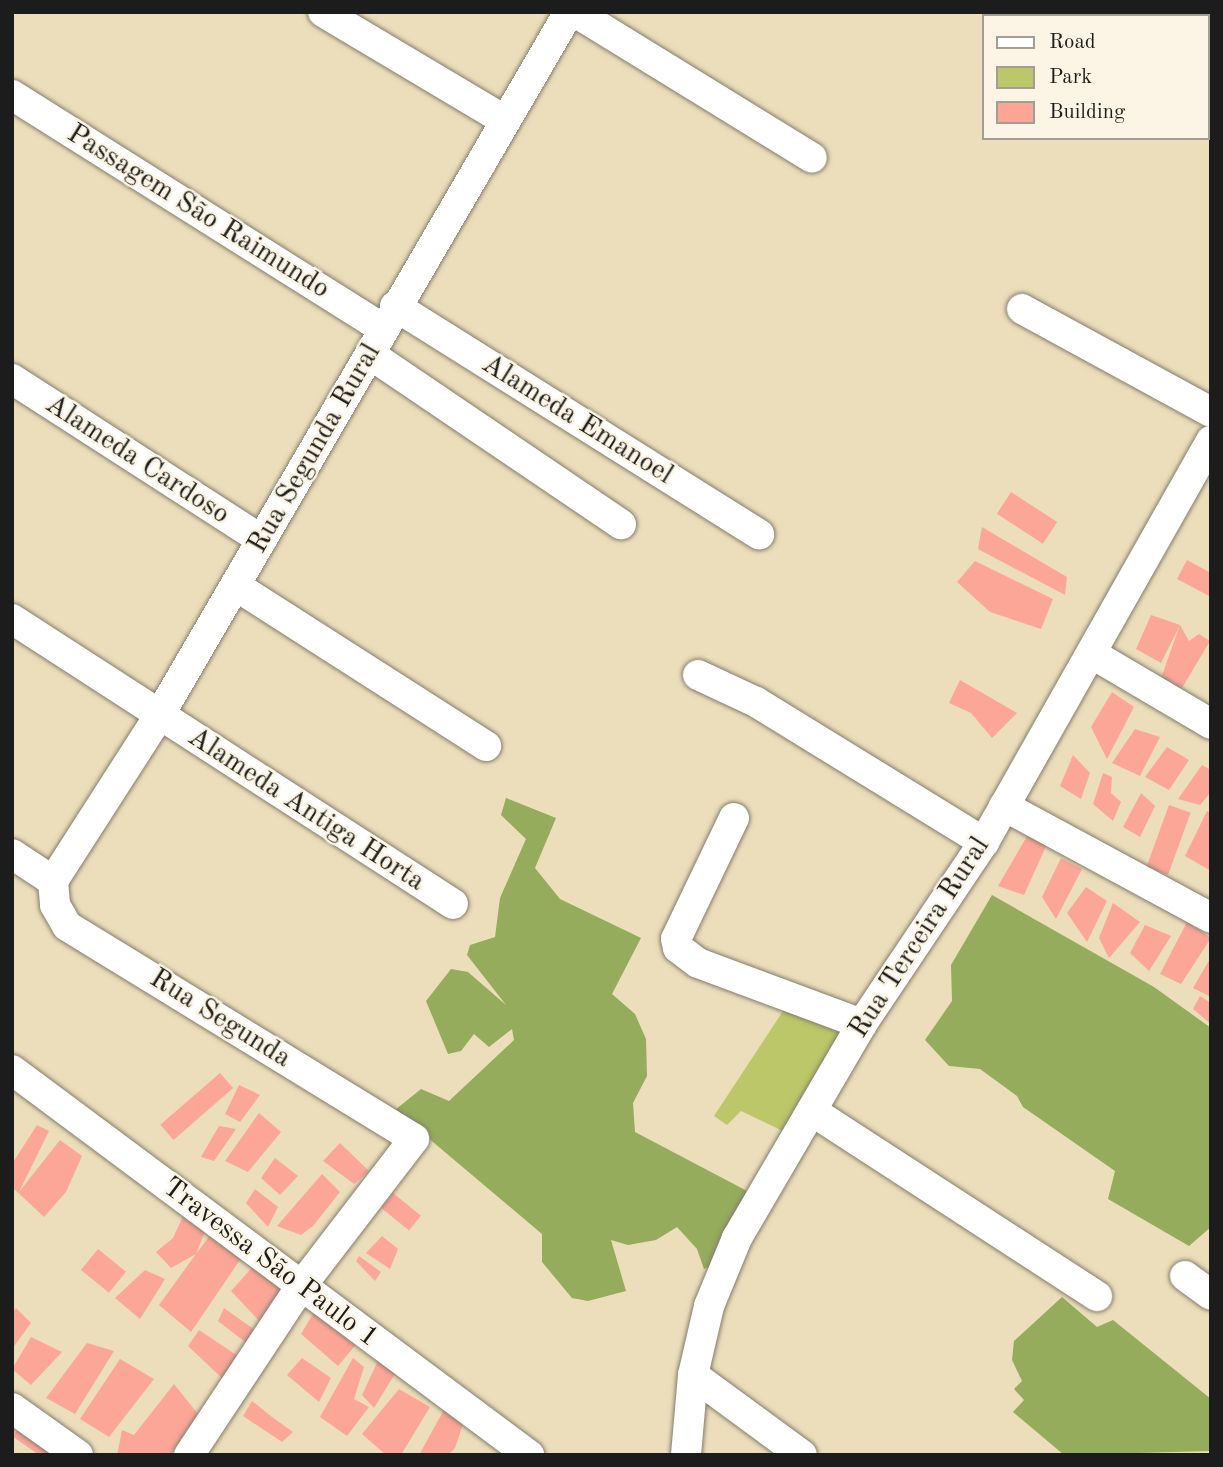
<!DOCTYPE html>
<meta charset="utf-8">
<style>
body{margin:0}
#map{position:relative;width:1223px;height:1467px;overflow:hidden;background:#ecdebb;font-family:"Old Standard TT",serif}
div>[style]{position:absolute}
.green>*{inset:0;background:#bbc768}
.forest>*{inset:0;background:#94ac5c}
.building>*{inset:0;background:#fca698;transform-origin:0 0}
.roads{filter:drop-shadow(0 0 2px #847d6c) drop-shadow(0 0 2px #847d6c)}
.minor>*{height:30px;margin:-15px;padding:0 15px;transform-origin:15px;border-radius:15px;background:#fff}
span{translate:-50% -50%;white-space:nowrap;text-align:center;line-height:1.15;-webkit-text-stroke:5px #fcf5e5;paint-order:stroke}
.street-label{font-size:28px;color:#1c1c1c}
.frame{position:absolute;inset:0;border:14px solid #1c1c1c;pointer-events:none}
.legend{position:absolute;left:982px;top:14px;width:228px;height:126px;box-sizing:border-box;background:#fcf5e5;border:2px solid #a29e95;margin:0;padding:9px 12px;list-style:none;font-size:21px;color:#1c1c1c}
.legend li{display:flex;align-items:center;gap:14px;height:35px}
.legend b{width:35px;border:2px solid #a29e95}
</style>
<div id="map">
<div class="green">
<i style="clip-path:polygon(787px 1005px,853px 1028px,787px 1133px,741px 1111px,727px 1125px,714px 1116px)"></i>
</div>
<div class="forest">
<i style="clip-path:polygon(506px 798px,556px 818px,535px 868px,560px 899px,641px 938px,612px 994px,635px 1014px,646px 1039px,647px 1076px,633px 1103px,635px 1132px,749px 1192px,714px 1265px,704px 1269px,697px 1249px,677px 1227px,656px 1240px,628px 1245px,611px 1240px,626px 1291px,588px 1301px,572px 1298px,542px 1262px,542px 1234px,395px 1110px,421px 1089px,449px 1101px,514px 1040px,512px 1029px,489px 1047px,474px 1034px,461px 1051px,448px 1054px,426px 1001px,451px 969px,468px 972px,506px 1005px,467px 955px,470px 945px,495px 937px,500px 898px,526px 839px,501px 815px)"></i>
<i style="clip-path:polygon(992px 895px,1154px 987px,1211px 1028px,1211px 1227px,1189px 1246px,1108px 1199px,1115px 1171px,1023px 1107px,1017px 1096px,980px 1069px,949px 1066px,925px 1040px,952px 1001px,951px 965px)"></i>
<i style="clip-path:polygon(1062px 1297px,1097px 1327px,1113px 1320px,1211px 1399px,1211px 1451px,1064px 1455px,1013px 1412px,1024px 1400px,1014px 1389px,1022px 1381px,1012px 1360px,1014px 1341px)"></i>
</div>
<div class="building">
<i style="left:1011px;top:492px;width:55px;height:26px;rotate:33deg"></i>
<i style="clip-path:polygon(982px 527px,1067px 577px,1065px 595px,978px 549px)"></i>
<i style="clip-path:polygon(1187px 560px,1211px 573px,1211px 597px,1177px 579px)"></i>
<i style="clip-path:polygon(975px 561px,1053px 599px,1041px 629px,990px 612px,957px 582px)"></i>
<i style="clip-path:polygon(1151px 615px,1180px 625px,1189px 641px,1199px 634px,1210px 641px,1179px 693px,1161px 678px,1180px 625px,1161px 663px,1136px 649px)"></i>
<i style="clip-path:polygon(960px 680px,1017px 713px,992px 738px,971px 713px,949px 703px)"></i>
<i style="clip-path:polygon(1112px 692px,1134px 707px,1107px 759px,1091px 727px)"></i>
<i style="clip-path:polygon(1135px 729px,1160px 737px,1140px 776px,1112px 763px)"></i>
<i style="clip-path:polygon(1167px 747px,1189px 760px,1169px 790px,1145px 777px)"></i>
<i style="clip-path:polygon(1073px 755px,1090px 773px,1081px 799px,1060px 786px)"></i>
<i style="clip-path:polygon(1202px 765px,1211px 770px,1211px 792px,1200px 805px,1178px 799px)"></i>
<i style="clip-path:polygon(1103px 773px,1112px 777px,1111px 793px,1121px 802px,1113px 821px,1093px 804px)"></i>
<i style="clip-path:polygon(1141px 793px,1155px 806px,1140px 837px,1123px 827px)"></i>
<i style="left:1169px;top:805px;width:23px;height:66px;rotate:20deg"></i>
<i style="clip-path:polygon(1207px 811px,1211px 813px,1211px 871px,1185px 856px)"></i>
<i style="clip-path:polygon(1030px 831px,1048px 842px,1024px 895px,998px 886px)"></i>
<i style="clip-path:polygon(1061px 858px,1082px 869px,1056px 919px,1042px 897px)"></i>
<i style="clip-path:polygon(1086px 887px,1107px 901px,1087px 942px,1067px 913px)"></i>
<i style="clip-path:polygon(1113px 903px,1140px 922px,1109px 958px,1099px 938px)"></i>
<i style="clip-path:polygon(1187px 922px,1211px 938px,1181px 984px,1160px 974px)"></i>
<i style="clip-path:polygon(1145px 925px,1171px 936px,1149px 971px,1130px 953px)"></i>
<i style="clip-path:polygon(1211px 957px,1211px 997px,1193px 988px)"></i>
<i style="clip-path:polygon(1200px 996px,1211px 1003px,1211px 1024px,1193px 1009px)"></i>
<i style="left:220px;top:1073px;width:20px;height:79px;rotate:49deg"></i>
<i style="clip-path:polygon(239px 1085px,260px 1095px,240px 1122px,225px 1114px)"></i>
<i style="clip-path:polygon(259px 1113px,281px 1132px,248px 1172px,225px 1161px)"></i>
<i style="clip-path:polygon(37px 1125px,49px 1131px,19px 1192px,60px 1140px,82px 1156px,66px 1192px,44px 1217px,12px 1187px,12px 1164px)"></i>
<i style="clip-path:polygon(219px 1126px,236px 1129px,214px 1161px,201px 1157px)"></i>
<i style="clip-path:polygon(340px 1143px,369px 1171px,354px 1184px,323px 1161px)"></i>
<i style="clip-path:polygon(275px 1158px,298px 1176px,280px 1195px,261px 1178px)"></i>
<i style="clip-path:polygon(322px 1174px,340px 1192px,313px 1226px,301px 1235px,277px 1226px)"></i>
<i style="clip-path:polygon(255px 1189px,278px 1207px,268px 1227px,246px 1203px)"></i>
<i style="left:393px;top:1193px;width:36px;height:19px;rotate:39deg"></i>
<i style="clip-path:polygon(185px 1212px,206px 1229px,196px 1254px,211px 1234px,242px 1257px,191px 1332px,159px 1305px,196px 1254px,171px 1268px,156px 1252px,173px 1238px)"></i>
<i style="clip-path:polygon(382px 1236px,398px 1249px,390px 1269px,366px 1253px)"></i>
<i style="left:98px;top:1249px;width:36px;height:27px;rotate:39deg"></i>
<i style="clip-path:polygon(359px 1256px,381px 1272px,375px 1281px,356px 1261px)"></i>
<i style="clip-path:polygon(259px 1260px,285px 1286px,263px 1325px,231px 1291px)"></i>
<i style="clip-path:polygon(145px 1270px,165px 1279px,140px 1319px,115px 1298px)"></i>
<i style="clip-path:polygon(317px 1307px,359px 1341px,338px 1366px,301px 1334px)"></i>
<i style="clip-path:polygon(16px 1308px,31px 1323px,12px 1349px,12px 1313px)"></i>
<i style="clip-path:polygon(224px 1308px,259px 1333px,249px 1345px,218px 1321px)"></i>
<i style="clip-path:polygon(199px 1330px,238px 1356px,224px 1380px,188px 1346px)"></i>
<i style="clip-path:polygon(31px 1337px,62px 1352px,31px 1385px,12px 1369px)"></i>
<i style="clip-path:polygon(87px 1343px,114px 1351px,75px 1414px,46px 1398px)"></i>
<i style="clip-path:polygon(382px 1352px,401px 1364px,374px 1408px,362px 1395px)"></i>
<i style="clip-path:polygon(302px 1358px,331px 1378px,319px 1402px,287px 1375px)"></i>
<i style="clip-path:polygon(353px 1358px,364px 1367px,354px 1399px,369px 1407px,347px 1436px,320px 1417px)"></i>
<i style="clip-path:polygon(120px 1359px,154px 1379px,109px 1437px,80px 1419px)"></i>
<i style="clip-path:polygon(174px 1384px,198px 1414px,170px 1455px,117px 1455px,122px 1430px,134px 1435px)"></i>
<i style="clip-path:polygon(399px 1389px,430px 1407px,401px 1455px,386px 1455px,362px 1434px)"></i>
<i style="clip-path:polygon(252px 1401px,272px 1417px,293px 1432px,282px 1442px,243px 1416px)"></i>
<i style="clip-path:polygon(445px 1408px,463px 1424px,455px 1448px,448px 1455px,419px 1455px)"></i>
<i style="clip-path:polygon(22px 1425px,55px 1455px,39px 1455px,12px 1436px)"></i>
</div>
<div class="roads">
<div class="minor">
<i style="left:323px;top:12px;width:211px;rotate:30.8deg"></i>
<i style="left:575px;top:12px;width:278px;rotate:31.6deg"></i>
<i style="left:1108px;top:12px;width:6px;rotate:39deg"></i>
<i style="left:1207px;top:74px;width:4px;rotate:27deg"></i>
<i style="left:12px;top:95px;width:439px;rotate:32.2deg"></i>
<i style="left:395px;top:306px;width:430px;rotate:32.1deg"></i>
<i style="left:1022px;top:309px;width:215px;rotate:28.6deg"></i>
<i style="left:371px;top:355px;width:302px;rotate:34.1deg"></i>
<i style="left:12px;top:379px;width:297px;rotate:32.8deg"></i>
<i style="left:236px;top:586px;width:297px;rotate:32.6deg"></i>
<i style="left:12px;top:619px;width:525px;rotate:32.87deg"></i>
<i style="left:1094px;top:655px;width:136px;rotate:30.5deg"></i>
<i style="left:698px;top:675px;width:64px;rotate:25deg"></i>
<i style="left:756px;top:702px;width:268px;rotate:31.6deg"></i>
<i style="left:1004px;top:806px;width:235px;rotate:28.4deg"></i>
<i style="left:734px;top:818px;width:134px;rotate:115.6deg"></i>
<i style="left:676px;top:939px;width:9px;rotate:77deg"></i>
<i style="left:678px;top:948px;width:25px;rotate:37deg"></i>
<i style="left:698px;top:963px;width:175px;rotate:20.4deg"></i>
<i style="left:12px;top:854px;width:49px;rotate:33.4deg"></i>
<i style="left:53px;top:881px;width:196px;rotate:-57.3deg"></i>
<i style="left:159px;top:716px;width:815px;rotate:-59.78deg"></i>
<i style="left:53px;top:881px;width:24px;rotate:85deg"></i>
<i style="left:55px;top:905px;width:24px;rotate:60deg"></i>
<i style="left:67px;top:926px;width:407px;rotate:31.5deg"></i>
<i style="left:414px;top:1139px;width:185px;rotate:127.5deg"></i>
<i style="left:301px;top:1286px;width:203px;rotate:123.5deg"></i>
<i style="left:12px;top:1070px;width:645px;rotate:36.67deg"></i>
<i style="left:812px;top:1111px;width:340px;rotate:33deg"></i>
<i style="left:1185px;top:1276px;width:32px;rotate:36deg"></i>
<i style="left:693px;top:1375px;width:135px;rotate:36.3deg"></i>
<i style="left:12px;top:1408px;width:81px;rotate:35.5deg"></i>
<i style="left:686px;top:1455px;width:80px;rotate:-85deg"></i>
<i style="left:693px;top:1375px;width:71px;rotate:-76.9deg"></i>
<i style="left:709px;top:1306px;width:74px;rotate:-67.6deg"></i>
<i style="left:737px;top:1238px;width:248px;rotate:-59.7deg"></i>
<i style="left:862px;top:1024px;width:219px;rotate:-56.2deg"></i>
<i style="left:984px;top:842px;width:461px;rotate:-60.5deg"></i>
</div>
</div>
<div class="street-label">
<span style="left:198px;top:212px;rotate:32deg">Passagem São Raimundo</span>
<span style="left:577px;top:420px;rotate:32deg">Alameda Emanoel</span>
<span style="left:315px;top:449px;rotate:-60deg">Rua Segunda Rural</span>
<span style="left:137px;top:460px;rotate:33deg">Alameda Cardoso</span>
<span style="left:306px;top:810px;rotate:33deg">Alameda Antiga Horta</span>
<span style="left:920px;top:938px;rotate:-57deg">Rua Terceira Rural</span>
<span style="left:220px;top:1019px;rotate:32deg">Rua Segunda</span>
<span style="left:270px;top:1263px;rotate:37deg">Travessa São Paulo 1</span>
</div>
<div class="frame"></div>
<ul class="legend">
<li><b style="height:9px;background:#fff"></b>Road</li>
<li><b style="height:19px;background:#bbc768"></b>Park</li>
<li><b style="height:19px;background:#fca698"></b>Building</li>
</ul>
</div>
